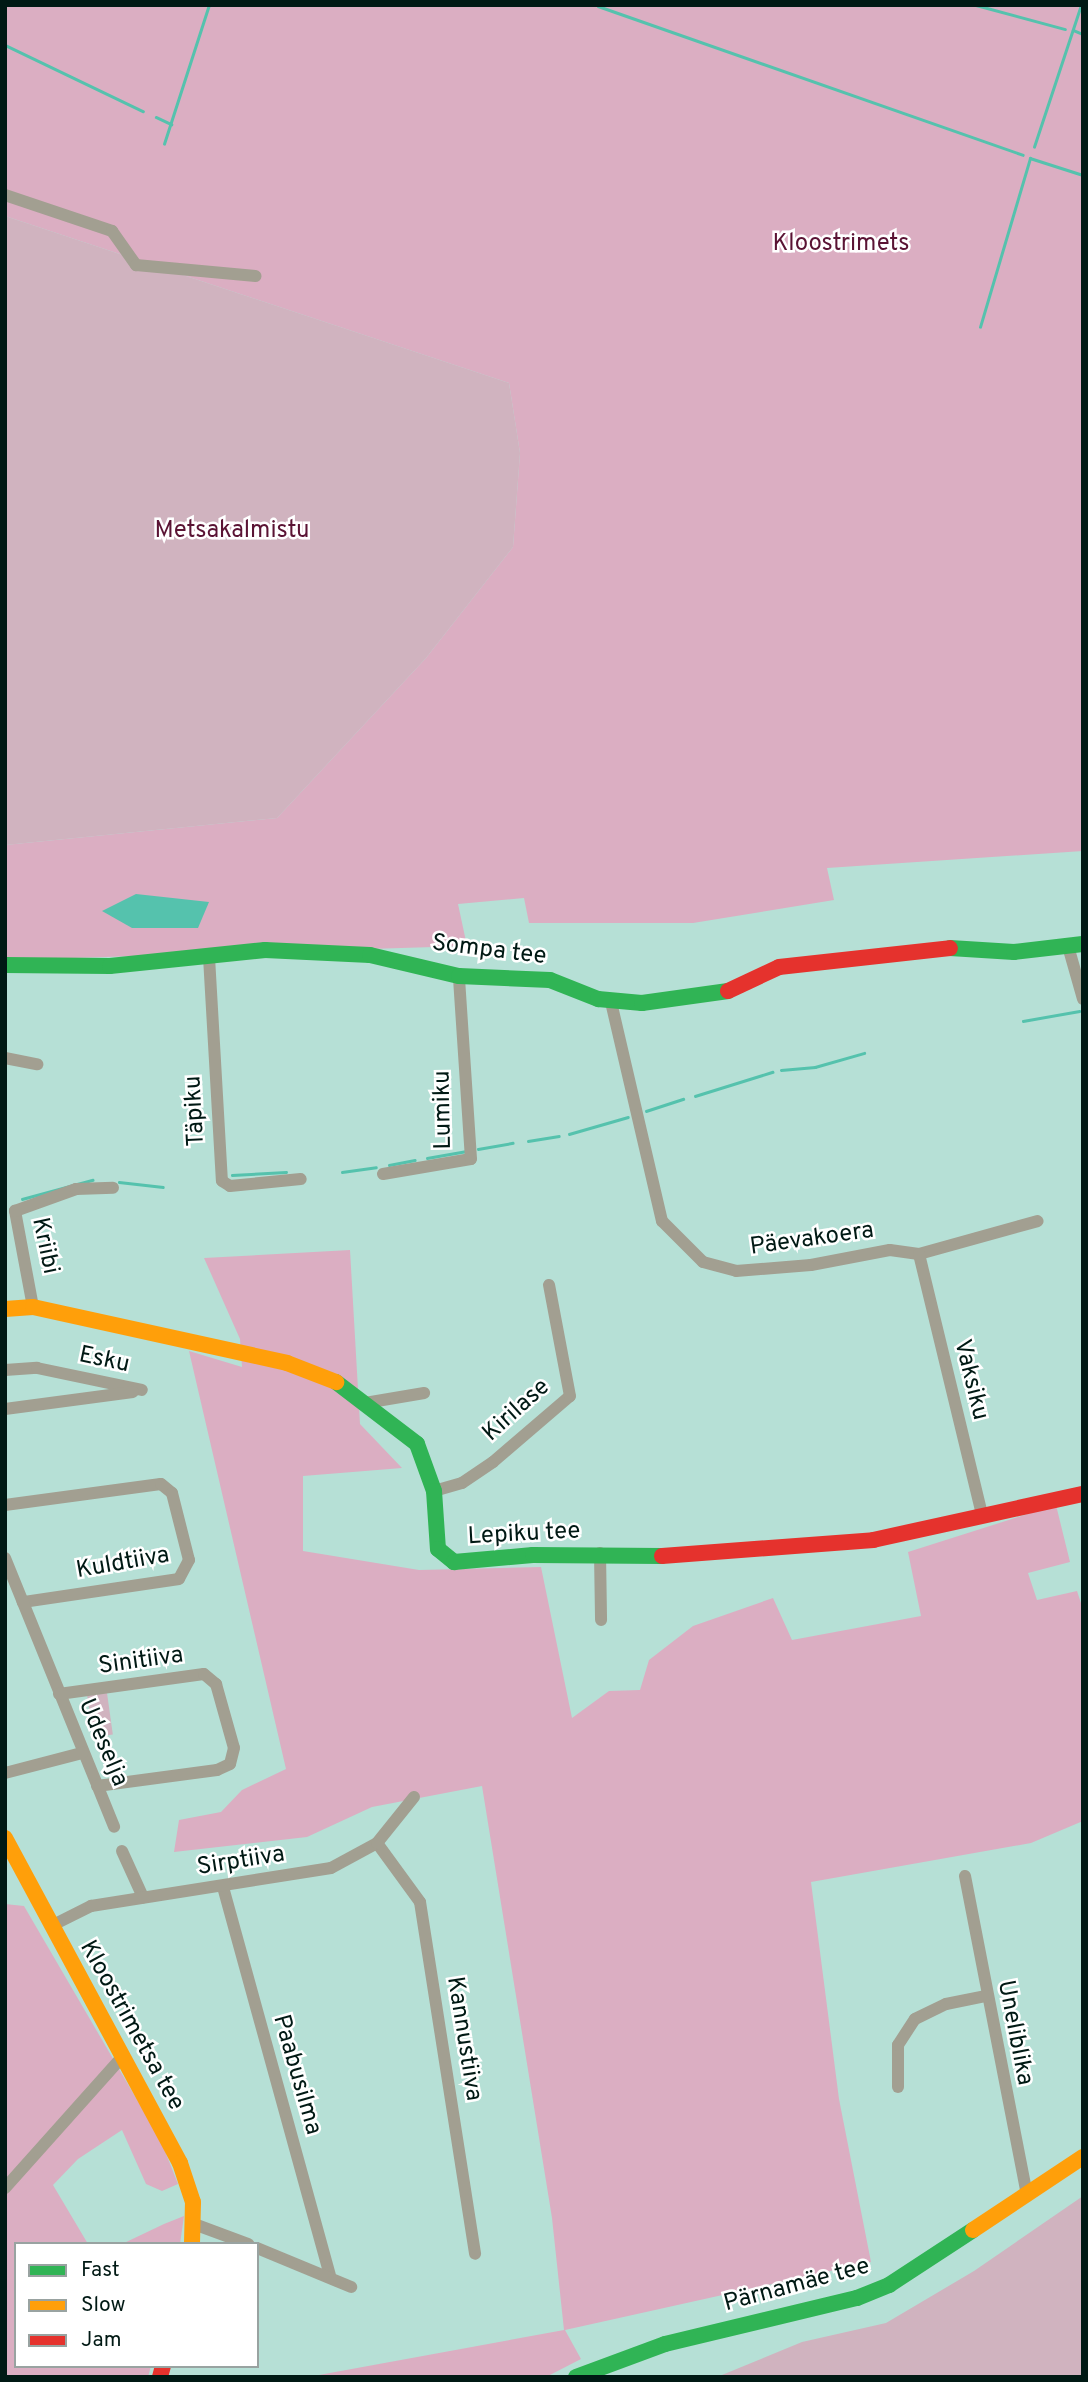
<!DOCTYPE html>
<meta charset="utf-8">
<style>
body{margin:0}
#map{position:relative;width:1088px;height:2382px;overflow:hidden;background:#b6e0d6;font-family:Overpass,sans-serif}
div>[style]{position:absolute}
.green>*{inset:0;background:#d0b3bf;transform-origin:0 0}
.forest>*{inset:0;background:#dbaec2}
.water>*{inset:0;background:#55c2ad}
.stream>*{height:2.5px;margin:-1.25px;padding:0 1.25px;transform-origin:1.25px;border-radius:1.25px;background:#55c2ad}
.street>*{height:12px;margin:-6px;padding:0 6px;transform-origin:6px;border-radius:6px;background:#a29f91}
.fast>*{height:16px;margin:-8px;padding:0 8px;transform-origin:8px;border-radius:8px;background:#30b455}
.slow>*{height:16px;margin:-8px;padding:0 8px;transform-origin:8px;border-radius:8px;background:#ff9f0a}
.jam>*{height:16px;margin:-8px;padding:0 8px;transform-origin:8px;border-radius:8px;background:#e5322d}
span{translate:-50% -50%;white-space:nowrap;text-align:center;line-height:1.15;-webkit-text-stroke:5px #fff;paint-order:stroke}
.park-label{font-size:24px;color:#5a1334}
.street-label{font-size:24px;color:#001914}
.frame{position:absolute;inset:0;border:7px solid #001914;pointer-events:none}
.legend{position:absolute;left:14px;top:2242px;width:245px;height:126px;box-sizing:border-box;background:#fff;border:2px solid #99a3a1;margin:0;padding:9px 12px;list-style:none;font-size:21px;color:#001914}
.legend li{display:flex;align-items:center;gap:14px;height:35px}
.legend b{width:35px;border:2px solid #99a3a1}
</style>
<div id="map">
<div class="green">
<i style="clip-path:polygon(5px 216px,509px 383px,520px 453px,513px 547px,426px 658px,277px 818px,5px 845px)"></i>
<i style="left:107px;top:1693px;width:42px;height:20px;rotate:82deg"></i>
<i style="clip-path:polygon(1083px 2196px,1083px 2377px,717px 2377px,802px 2342px,886px 2323px,974px 2271px)"></i>
</div>
<div class="forest">
<i style="clip-path:polygon(5px 5px,1083px 5px,1083px 851px,827px 868px,834px 900px,693px 923px,529px 923px,524px 898px,458px 904px,467px 946px,5px 960px,5px 845px,277px 818px,426px 658px,513px 547px,520px 453px,509px 383px,5px 216px)"></i>
<i style="clip-path:polygon(350px 1250px,360px 1424px,402px 1468px,303px 1476px,303px 1551px,419px 1570px,541px 1567px,572px 1718px,609px 1691px,640px 1690px,649px 1660px,693px 1626px,773px 1598px,792px 1640px,921px 1616px,908px 1552px,1056px 1505px,1070px 1562px,1028px 1573px,1037px 1600px,1077px 1591px,1083px 1609px,1083px 1821px,1031px 1843px,811px 1882px,839px 2099px,871px 2262px,565px 2330px,581px 2359px,546px 2377px,308px 2377px,564px 2330px,552px 2218px,482px 1786px,372px 1807px,307px 1837px,174px 1852px,179px 1820px,221px 1812px,242px 1790px,286px 1769px,189px 1351px,242px 1367px,240px 1339px,204px 1258px)"></i>
<i style="clip-path:polygon(5px 1904px,24px 1906px,161px 2141px,178px 2184px,162px 2191px,146px 2184px,122px 2130px,78px 2159px,53px 2185px,88px 2244px,16px 2244px,16px 2366px,151px 2366px,148px 2377px,5px 2377px)"></i>
<i style="clip-path:polygon(184px 2216px,180px 2244px,122px 2244px,164px 2224px)"></i>
</div>
<div class="water">
<i style="clip-path:polygon(136px 894px,209px 902px,198px 928px,132px 928px,102px 911px)"></i>
</div>
<div class="stream">
<i style="left:976px;top:5px;width:92px;rotate:15.1deg"></i>
<i style="left:598px;top:6px;width:450px;rotate:19.3deg"></i>
<i style="left:1073px;top:30px;width:11px;rotate:22deg"></i>
<i style="left:5px;top:45px;width:153px;rotate:25.6deg"></i>
<i style="left:156px;top:117px;width:17px;rotate:25deg"></i>
<i style="left:164px;top:144px;width:146px;rotate:-72.1deg"></i>
<i style="left:1034px;top:147px;width:150px;rotate:-71.7deg"></i>
<i style="left:980px;top:327px;width:176px;rotate:-73.5deg"></i>
<i style="left:1030px;top:158px;width:56px;rotate:17.8deg"></i>
<i style="left:1023px;top:1021px;width:57px;rotate:-10.1deg"></i>
<i style="left:781px;top:1070px;width:34px;rotate:-5deg"></i>
<i style="left:815px;top:1067px;width:51px;rotate:-15.9deg"></i>
<i style="left:695px;top:1096px;width:81px;rotate:-17.3deg"></i>
<i style="left:646px;top:1111px;width:39px;rotate:-18deg"></i>
<i style="left:569px;top:1134px;width:61px;rotate:-16.1deg"></i>
<i style="left:528px;top:1141px;width:31px;rotate:-9deg"></i>
<i style="left:478px;top:1149px;width:35px;rotate:-10deg"></i>
<i style="left:427px;top:1158px;width:40px;rotate:-10deg"></i>
<i style="left:389px;top:1165px;width:26px;rotate:-11deg"></i>
<i style="left:342px;top:1172px;width:34px;rotate:-8deg"></i>
<i style="left:232px;top:1175px;width:54px;rotate:-3.2deg"></i>
<i style="left:119px;top:1182px;width:44px;rotate:6.5deg"></i>
<i style="left:22px;top:1199px;width:73px;rotate:-15.2deg"></i>
<i style="left:5px;top:1205px;width:1px"></i>
</div>
<div class="street">
<i style="left:5px;top:195px;width:113px;rotate:18.6deg"></i>
<i style="left:112px;top:231px;width:42px;rotate:54.8deg"></i>
<i style="left:136px;top:265px;width:120px;rotate:5.3deg"></i>
<i style="left:1068px;top:946px;width:55px;rotate:74.2deg"></i>
<i style="left:209px;top:957px;width:224px;rotate:86.7deg"></i>
<i style="left:222px;top:1181px;width:9px;rotate:32deg"></i>
<i style="left:230px;top:1186px;width:71px;rotate:-5.6deg"></i>
<i style="left:611px;top:1002px;width:225px;rotate:76.9deg"></i>
<i style="left:662px;top:1221px;width:58px;rotate:45deg"></i>
<i style="left:703px;top:1262px;width:34px;rotate:15deg"></i>
<i style="left:736px;top:1271px;width:75px;rotate:-4.6deg"></i>
<i style="left:811px;top:1265px;width:80px;rotate:-10.8deg"></i>
<i style="left:890px;top:1250px;width:29px;rotate:8deg"></i>
<i style="left:919px;top:1254px;width:123px;rotate:-15.5deg"></i>
<i style="left:5px;top:1058px;width:33px;rotate:11deg"></i>
<i style="left:383px;top:1174px;width:89px;rotate:-9.7deg"></i>
<i style="left:471px;top:1159px;width:183px;rotate:-93.8deg"></i>
<i style="left:919px;top:1254px;width:268px;rotate:76.4deg"></i>
<i style="left:33px;top:1307px;width:98px;rotate:-100.6deg"></i>
<i style="left:15px;top:1211px;width:65px;rotate:-19.8deg"></i>
<i style="left:76px;top:1189px;width:37px;rotate:-2deg"></i>
<i style="left:5px;top:1370px;width:32px;rotate:-4deg"></i>
<i style="left:37px;top:1368px;width:107px;rotate:11.8deg"></i>
<i style="left:365px;top:1403px;width:60px;rotate:-9.6deg"></i>
<i style="left:5px;top:1409px;width:129px;rotate:-7.6deg"></i>
<i style="left:434px;top:1491px;width:29px;rotate:-16deg"></i>
<i style="left:462px;top:1483px;width:37px;rotate:-34deg"></i>
<i style="left:493px;top:1462px;width:101px;rotate:-40.6deg"></i>
<i style="left:570px;top:1396px;width:113px;rotate:-100.7deg"></i>
<i style="left:5px;top:1505px;width:157px;rotate:-7.7deg"></i>
<i style="left:161px;top:1484px;width:14px;rotate:39deg"></i>
<i style="left:172px;top:1493px;width:69px;rotate:75.8deg"></i>
<i style="left:189px;top:1560px;width:21px;rotate:118deg"></i>
<i style="left:179px;top:1579px;width:158px;rotate:171.6deg"></i>
<i style="left:600px;top:1553px;width:67px;rotate:89.1deg"></i>
<i style="left:5px;top:1558px;width:290px;rotate:67.9deg"></i>
<i style="left:59px;top:1694px;width:146px;rotate:-7.9deg"></i>
<i style="left:204px;top:1674px;width:16px;rotate:40deg"></i>
<i style="left:216px;top:1684px;width:66px;rotate:74.3deg"></i>
<i style="left:234px;top:1748px;width:16px;rotate:104deg"></i>
<i style="left:230px;top:1764px;width:14px;rotate:155deg"></i>
<i style="left:217px;top:1770px;width:121px;rotate:172.4deg"></i>
<i style="left:5px;top:1773px;width:80px;rotate:-14.6deg"></i>
<i style="left:377px;top:1843px;width:73px;rotate:53.9deg"></i>
<i style="left:420px;top:1902px;width:356px;rotate:81.1deg"></i>
<i style="left:122px;top:1851px;width:51px;rotate:65.5deg"></i>
<i style="left:965px;top:1876px;width:326px;rotate:79deg"></i>
<i style="left:223px;top:1887px;width:402px;rotate:74.6deg"></i>
<i style="left:51px;top:1926px;width:45px;rotate:-26.6deg"></i>
<i style="left:91px;top:1906px;width:243px;rotate:-9deg"></i>
<i style="left:331px;top:1868px;width:52px;rotate:-28.5deg"></i>
<i style="left:377px;top:1843px;width:59px;rotate:-51.2deg"></i>
<i style="left:898px;top:2087px;width:42px;rotate:-90deg"></i>
<i style="left:898px;top:2045px;width:31px;rotate:-57deg"></i>
<i style="left:915px;top:2019px;width:34px;rotate:-26deg"></i>
<i style="left:946px;top:2004px;width:41px;rotate:-11.3deg"></i>
<i style="left:5px;top:2188px;width:176px;rotate:-48.2deg"></i>
<i style="left:194px;top:2224px;width:58px;rotate:20.3deg"></i>
<i style="left:257px;top:2248px;width:102px;rotate:22.5deg"></i>
</div>
<div class="fast">
<i style="left:950px;top:948px;width:64px;rotate:3.6deg"></i>
<i style="left:1014px;top:952px;width:69px;rotate:-6.6deg"></i>
<i style="left:5px;top:965px;width:105px;rotate:0.5deg"></i>
<i style="left:110px;top:966px;width:156px;rotate:-5.9deg"></i>
<i style="left:265px;top:950px;width:105px;rotate:2.7deg"></i>
<i style="left:370px;top:955px;width:91px;rotate:13.3deg"></i>
<i style="left:459px;top:976px;width:91px;rotate:2.5deg"></i>
<i style="left:550px;top:980px;width:52px;rotate:21.6deg"></i>
<i style="left:598px;top:999px;width:44px;rotate:5.2deg"></i>
<i style="left:642px;top:1003px;width:87px;rotate:-7.9deg"></i>
<i style="left:336px;top:1382px;width:102px;rotate:37.4deg"></i>
<i style="left:417px;top:1444px;width:50px;rotate:70.1deg"></i>
<i style="left:434px;top:1491px;width:58px;rotate:86.1deg"></i>
<i style="left:438px;top:1549px;width:21px;rotate:39deg"></i>
<i style="left:454px;top:1562px;width:79px;rotate:-5.1deg"></i>
<i style="left:533px;top:1555px;width:129px;rotate:0.4deg"></i>
<i style="left:576px;top:2377px;width:95px;rotate:-20.3deg"></i>
<i style="left:665px;top:2344px;width:197px;rotate:-13.5deg"></i>
<i style="left:857px;top:2298px;width:35px;rotate:-22deg"></i>
<i style="left:889px;top:2285px;width:100px;rotate:-33.2deg"></i>
</div>
<div class="slow">
<i style="left:5px;top:1309px;width:28px;rotate:-4deg"></i>
<i style="left:33px;top:1307px;width:260px;rotate:12.4deg"></i>
<i style="left:287px;top:1363px;width:53px;rotate:21.2deg"></i>
<i style="left:5px;top:1838px;width:369px;rotate:61.7deg"></i>
<i style="left:180px;top:2163px;width:41px;rotate:71.6deg"></i>
<i style="left:193px;top:2202px;width:42px;rotate:91.4deg"></i>
<i style="left:973px;top:2230px;width:132px;rotate:-33.6deg"></i>
</div>
<div class="jam">
<i style="left:728px;top:991px;width:56px;rotate:-25.2deg"></i>
<i style="left:779px;top:967px;width:172px;rotate:-6.3deg"></i>
<i style="left:662px;top:1556px;width:212px;rotate:-4.3deg"></i>
<i style="left:873px;top:1540px;width:215px;rotate:-12.4deg"></i>
<i style="left:160px;top:2377px;width:11px;rotate:-75deg"></i>
</div>
<div class="park-label">
<span style="left:841px;top:245px">Kloostrimets</span>
<span style="left:232px;top:532px">Metsakalmistu</span>
</div>
<div class="street-label">
<span style="left:489px;top:951px;rotate:7deg">Sompa tee</span>
<span style="left:444px;top:1110px;rotate:-91deg">Lumiku</span>
<span style="left:196px;top:1111px;rotate:-93deg">Täpiku</span>
<span style="left:812px;top:1240px;rotate:-8deg">Päevakoera</span>
<span style="left:44px;top:1246px;rotate:78deg">Kriibi</span>
<span style="left:104px;top:1361px;rotate:12deg">Esku</span>
<span style="left:970px;top:1380px;rotate:76deg">Vaksiku</span>
<span style="left:517px;top:1411px;rotate:-42deg">Kirilase</span>
<span style="left:524px;top:1535px;rotate:-3deg">Lepiku tee</span>
<span style="left:123px;top:1564px;rotate:-10deg">Kuldtiiva</span>
<span style="left:141px;top:1662px;rotate:-8deg">Sinitiiva</span>
<span style="left:102px;top:1743px;rotate:67deg">Udeselja</span>
<span style="left:241px;top:1862px;rotate:-9deg">Sirptiiva</span>
<span style="left:131px;top:2026px;rotate:61deg">Kloostrimetsa tee</span>
<span style="left:1014px;top:2033px;rotate:79deg">Uneliblika</span>
<span style="left:463px;top:2039px;rotate:81deg">Kannustiiva</span>
<span style="left:296px;top:2075px;rotate:74deg">Paabusilma</span>
<span style="left:797px;top:2286px;rotate:-15deg">Pärnamäe tee</span>
</div>
<div class="frame"></div>
<ul class="legend">
<li><b style="height:9px;background:#30b455"></b>Fast</li>
<li><b style="height:9px;background:#ff9f0a"></b>Slow</li>
<li><b style="height:9px;background:#e5322d"></b>Jam</li>
</ul>
</div>
